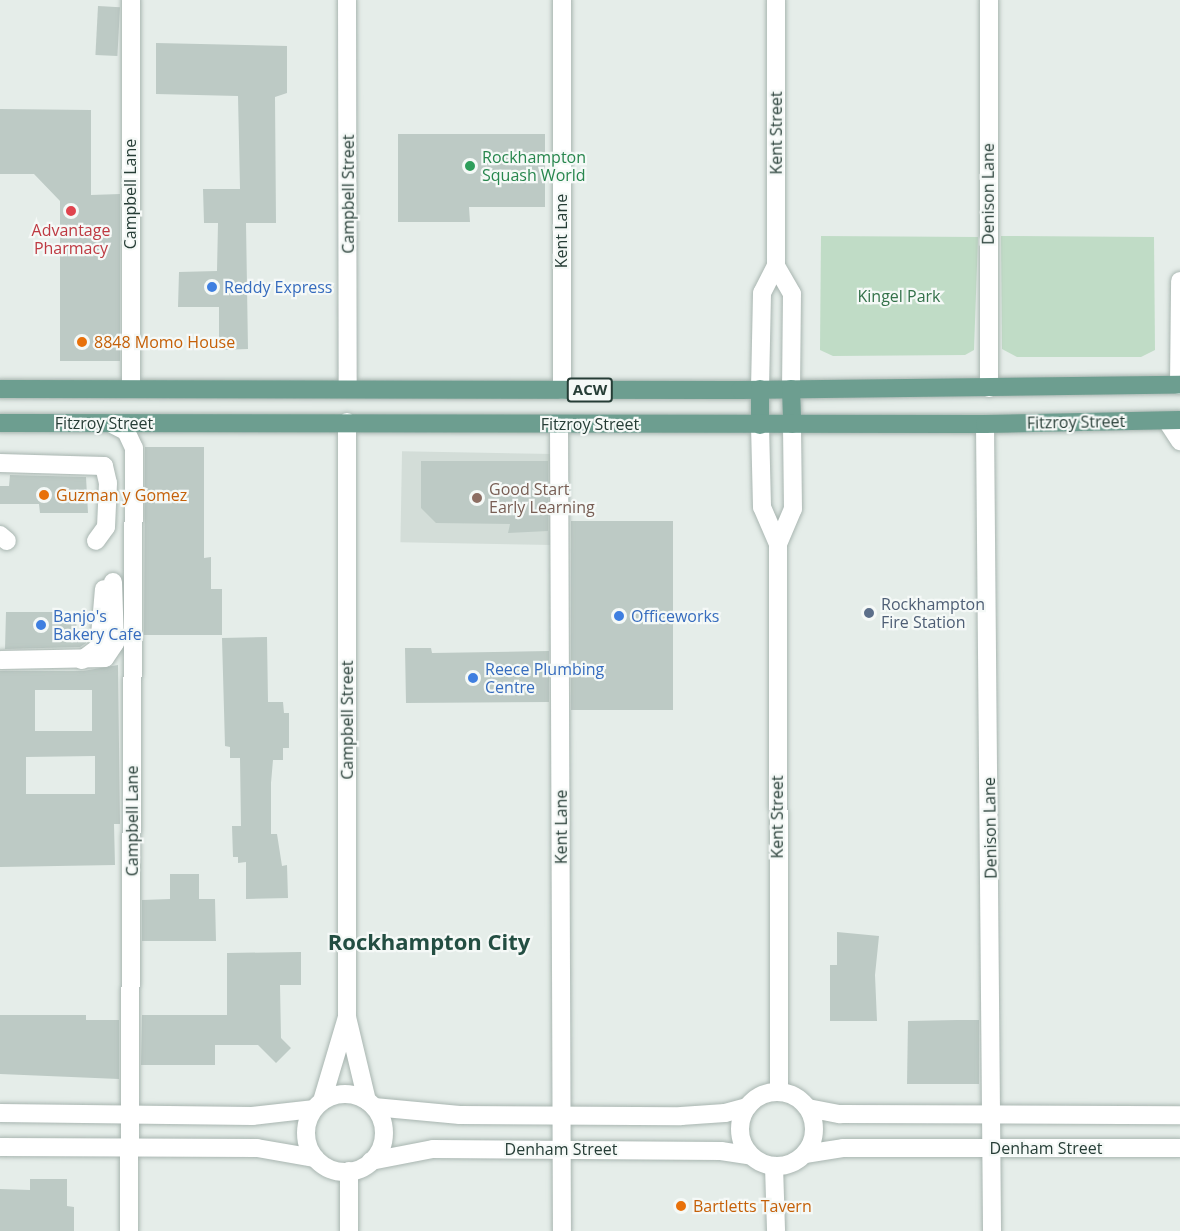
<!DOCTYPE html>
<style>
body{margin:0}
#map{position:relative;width:1180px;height:1231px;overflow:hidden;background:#e5ede9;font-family:"Open Sans",sans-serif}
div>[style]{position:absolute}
.built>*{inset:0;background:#d3ddd8;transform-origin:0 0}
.green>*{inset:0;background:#c0dcc6}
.building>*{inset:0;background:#bdcac5;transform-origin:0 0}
.roads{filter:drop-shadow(0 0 2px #a8b5b0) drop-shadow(0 0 2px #a8b5b0)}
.minor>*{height:18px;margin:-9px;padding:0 9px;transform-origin:9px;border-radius:9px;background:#fff}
.minor>.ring{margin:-9px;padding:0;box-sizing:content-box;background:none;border:18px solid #fff;border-radius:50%}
.major>*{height:18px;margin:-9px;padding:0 9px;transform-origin:9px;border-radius:9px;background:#6d9e90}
.dots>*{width:16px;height:16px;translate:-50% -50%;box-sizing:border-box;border:3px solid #f5f9f7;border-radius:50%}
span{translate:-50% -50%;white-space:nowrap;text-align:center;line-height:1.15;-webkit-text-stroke:4.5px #f5f9f7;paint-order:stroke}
.shield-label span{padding:2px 4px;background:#f5f9f7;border:2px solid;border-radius:4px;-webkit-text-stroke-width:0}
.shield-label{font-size:15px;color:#263d36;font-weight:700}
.street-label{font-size:16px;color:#263d36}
.leisure-label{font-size:16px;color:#27864d}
.left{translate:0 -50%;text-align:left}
.health-label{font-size:16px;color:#be3a42}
.shop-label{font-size:16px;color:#366cbe}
.park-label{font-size:16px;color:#337149}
.food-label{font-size:16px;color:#c56008}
.education-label{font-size:16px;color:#785e54}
.service-label{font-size:16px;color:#4e5e75}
.district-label{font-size:22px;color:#234e42;font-weight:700}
</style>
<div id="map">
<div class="built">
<i style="left:554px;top:454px;width:91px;height:152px;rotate:91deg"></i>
</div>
<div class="green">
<i style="clip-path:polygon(821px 236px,978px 237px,974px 350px,965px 355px,833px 356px,820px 350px)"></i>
<i style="clip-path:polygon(1001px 236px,1154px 237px,1155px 350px,1141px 357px,1017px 357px,1002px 349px)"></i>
</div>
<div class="building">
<i style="left:98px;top:6px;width:22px;height:49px;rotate:3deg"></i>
<i style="clip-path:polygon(156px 43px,287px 46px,287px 93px,275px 97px,276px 223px,246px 223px,248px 349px,219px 350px,219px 307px,178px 307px,179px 272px,217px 271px,218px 223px,204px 223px,203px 189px,240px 189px,238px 96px,156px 94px)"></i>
<i style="clip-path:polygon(0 109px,91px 110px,91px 195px,120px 194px,120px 361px,60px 361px,60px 201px,34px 174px,0 174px)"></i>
<i style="clip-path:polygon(398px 134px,545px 134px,545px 207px,469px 207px,470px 222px,398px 222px)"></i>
<i style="clip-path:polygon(145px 447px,204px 447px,204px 558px,211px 557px,211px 589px,222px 589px,222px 635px,144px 635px)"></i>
<i style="clip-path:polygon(421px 461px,548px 461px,548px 531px,508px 533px,510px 524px,436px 523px,421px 508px)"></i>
<i style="clip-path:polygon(10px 475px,86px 477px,88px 513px,40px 513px,39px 504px,0 504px,0 486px,9px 486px)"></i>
<i style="left:571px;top:521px;width:102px;height:189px"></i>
<i style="clip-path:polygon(6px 612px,75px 612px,78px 638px,85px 638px,86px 643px,80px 647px,5px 649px)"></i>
<i style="clip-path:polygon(267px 637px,268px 702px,283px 702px,284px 713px,289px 713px,289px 748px,283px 748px,283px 760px,273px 760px,271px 783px,271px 834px,277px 834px,282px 866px,287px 865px,288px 898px,246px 899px,246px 862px,238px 863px,238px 857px,233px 857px,232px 826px,241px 826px,240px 758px,230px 758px,230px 747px,225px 746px,222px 638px)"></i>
<i style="clip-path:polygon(405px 648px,431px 648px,432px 653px,549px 651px,549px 702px,406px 703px)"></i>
<i style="clip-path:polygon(evenodd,118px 665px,120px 824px,114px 824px,115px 865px,0 867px,0 671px,83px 671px,118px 665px,35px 690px,92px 690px,92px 731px,35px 731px,35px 690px,118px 665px,95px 756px,95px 794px,26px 794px,26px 757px,95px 756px)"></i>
<i style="clip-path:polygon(170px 874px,199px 874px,199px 899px,215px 899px,216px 941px,142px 941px,142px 900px,170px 899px)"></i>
<i style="clip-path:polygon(837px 932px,879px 936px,875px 975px,877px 1021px,830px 1021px,830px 965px,837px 965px)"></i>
<i style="clip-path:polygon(301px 952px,301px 985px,280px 985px,281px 1038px,291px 1048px,276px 1063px,258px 1045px,215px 1045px,215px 1065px,141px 1065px,142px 1015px,227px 1015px,227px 953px)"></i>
<i style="clip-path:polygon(0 1015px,86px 1015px,86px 1020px,119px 1020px,119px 1079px,0 1074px)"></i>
<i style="clip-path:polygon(957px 1020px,979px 1020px,979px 1084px,907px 1084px,908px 1021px)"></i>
<i style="clip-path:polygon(30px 1179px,67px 1179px,67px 1206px,74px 1207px,74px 1231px,0 1231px,0 1189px,30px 1190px)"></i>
</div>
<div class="roads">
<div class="minor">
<i style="left:347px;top:0;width:389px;rotate:89.9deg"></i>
<i style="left:776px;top:266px;width:32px;rotate:60deg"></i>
<i style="left:792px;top:294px;width:95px;rotate:90.6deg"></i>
<i style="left:1179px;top:385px;width:104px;rotate:-89.4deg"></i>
<i style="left:131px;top:387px;width:387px;rotate:-90deg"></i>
<i style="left:989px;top:388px;width:388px;rotate:-90deg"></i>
<i style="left:760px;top:389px;width:96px;rotate:-88.8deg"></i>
<i style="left:762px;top:293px;width:30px;rotate:-63deg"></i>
<i style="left:776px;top:266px;width:266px;rotate:-90deg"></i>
<i style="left:562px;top:390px;width:390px;rotate:-90deg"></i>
<i style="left:1167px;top:421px;width:24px;rotate:57deg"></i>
<i style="left:347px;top:422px;width:595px;rotate:90deg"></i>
<i style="left:347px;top:1017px;width:86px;rotate:76.6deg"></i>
<i style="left:110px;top:423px;width:18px;rotate:27deg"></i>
<i style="left:126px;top:431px;width:19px;rotate:65deg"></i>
<i style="left:134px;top:448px;width:783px;rotate:90.37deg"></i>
<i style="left:559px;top:424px;width:807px;rotate:89.79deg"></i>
<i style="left:985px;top:424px;width:807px;rotate:89.5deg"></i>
<i style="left:760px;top:425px;width:82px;rotate:88.6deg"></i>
<i style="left:762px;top:507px;width:40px;rotate:66.6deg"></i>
<i style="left:0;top:463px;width:104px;rotate:1.7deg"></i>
<i style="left:104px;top:466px;width:17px;rotate:77deg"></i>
<i style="left:108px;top:483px;width:44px;rotate:92.6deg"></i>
<i style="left:106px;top:527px;width:17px;rotate:126deg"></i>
<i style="left:0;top:535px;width:9px;rotate:41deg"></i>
<i style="left:1px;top:660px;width:104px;rotate:-1.1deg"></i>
<i style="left:105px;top:658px;width:18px;rotate:-56deg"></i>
<i style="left:115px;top:643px;width:61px;rotate:-91.9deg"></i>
<i style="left:82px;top:660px;width:21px;rotate:-37deg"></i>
<i style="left:99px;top:647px;width:58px;rotate:-85.1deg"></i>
<i style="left:779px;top:1091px;width:547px;rotate:-90.1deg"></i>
<i style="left:778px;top:544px;width:38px;rotate:-67deg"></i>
<i style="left:793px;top:509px;width:85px;rotate:-90.7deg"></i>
<i class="ring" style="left:740px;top:1092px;width:56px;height:56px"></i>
<i class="ring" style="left:306px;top:1094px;width:60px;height:60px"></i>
<i style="left:322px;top:1101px;width:88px;rotate:-73.4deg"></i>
<i style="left:374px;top:1107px;width:86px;rotate:5.3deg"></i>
<i style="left:460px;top:1115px;width:221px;rotate:0.3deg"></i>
<i style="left:681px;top:1116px;width:44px;rotate:-3.9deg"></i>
<i style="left:725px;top:1113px;width:23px;rotate:-15deg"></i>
<i style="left:808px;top:1108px;width:33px;rotate:11deg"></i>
<i style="left:840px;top:1114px;width:340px;rotate:0.2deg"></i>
<i style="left:0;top:1113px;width:252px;rotate:0.7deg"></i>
<i style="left:252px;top:1116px;width:61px;rotate:-6.5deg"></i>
<i style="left:0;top:1147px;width:257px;rotate:0.2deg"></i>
<i style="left:257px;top:1148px;width:59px;rotate:9.8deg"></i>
<i style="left:805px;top:1154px;width:38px;rotate:-9deg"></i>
<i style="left:843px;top:1148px;width:337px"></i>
<i style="left:371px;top:1161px;width:63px;rotate:-11deg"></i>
<i style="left:433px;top:1149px;width:288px;rotate:0.4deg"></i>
<i style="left:721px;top:1151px;width:30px;rotate:9deg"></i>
<i style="left:774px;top:1166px;width:65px;rotate:88.2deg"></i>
<i style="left:349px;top:1231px;width:60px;rotate:-90deg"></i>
</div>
<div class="major">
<i style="left:0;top:389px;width:740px;rotate:0.08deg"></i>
<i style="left:740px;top:390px;width:440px;rotate:-0.7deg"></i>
<i style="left:760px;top:389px;width:36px;rotate:90deg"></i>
<i style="left:791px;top:389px;width:35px;rotate:88deg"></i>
<i style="left:0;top:423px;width:985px;rotate:0.06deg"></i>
<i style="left:985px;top:424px;width:195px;rotate:-1.2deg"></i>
</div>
</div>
<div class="dots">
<i style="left:470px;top:166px;background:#2e9e5b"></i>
<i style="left:71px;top:211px;background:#e0444e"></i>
<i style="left:212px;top:287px;background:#3f7fe0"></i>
<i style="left:82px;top:342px;background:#e8710a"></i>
<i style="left:44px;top:495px;background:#e8710a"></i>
<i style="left:477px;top:498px;background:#8d6e63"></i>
<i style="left:869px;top:613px;background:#5c6f8a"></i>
<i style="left:619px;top:616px;background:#3f7fe0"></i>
<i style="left:41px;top:625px;background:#3f7fe0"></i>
<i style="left:473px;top:678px;background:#3f7fe0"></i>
<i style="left:681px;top:1206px;background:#e8710a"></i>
</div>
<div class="shield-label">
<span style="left:590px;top:390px">ACW</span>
</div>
<div class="street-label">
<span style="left:776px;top:133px;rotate:-90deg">Kent Street</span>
<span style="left:130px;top:194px;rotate:-90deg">Campbell Lane</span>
<span style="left:348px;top:194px;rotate:-90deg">Campbell Street</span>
<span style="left:988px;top:194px;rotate:-90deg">Denison Lane</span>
<span style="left:561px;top:231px;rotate:-90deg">Kent Lane</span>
<span style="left:1076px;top:422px;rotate:-1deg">Fitzroy Street</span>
<span style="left:104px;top:423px">Fitzroy Street</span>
<span style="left:590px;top:424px">Fitzroy Street</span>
<span style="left:347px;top:720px;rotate:-90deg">Campbell Street</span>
<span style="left:777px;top:817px;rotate:-90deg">Kent Street</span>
<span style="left:132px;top:821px;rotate:-90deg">Campbell Lane</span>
<span style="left:561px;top:827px;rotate:-90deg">Kent Lane</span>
<span style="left:990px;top:828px;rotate:-91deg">Denison Lane</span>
<span style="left:1046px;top:1148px">Denham Street</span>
<span style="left:561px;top:1149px">Denham Street</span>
</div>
<div class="leisure-label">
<span class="left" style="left:482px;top:166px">Rockhampton<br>Squash World</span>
</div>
<div class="health-label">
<span style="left:71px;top:239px">Advantage<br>Pharmacy</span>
</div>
<div class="shop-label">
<span class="left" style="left:224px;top:287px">Reddy Express</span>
<span class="left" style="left:53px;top:625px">Banjo's<br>Bakery Cafe</span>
<span class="left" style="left:631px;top:616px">Officeworks</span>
<span class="left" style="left:485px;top:678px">Reece Plumbing<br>Centre</span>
</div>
<div class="park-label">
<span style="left:899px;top:296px">Kingel Park</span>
</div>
<div class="food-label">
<span class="left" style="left:94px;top:342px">8848 Momo House</span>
<span class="left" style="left:56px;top:495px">Guzman y Gomez</span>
<span class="left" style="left:693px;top:1206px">Bartletts Tavern</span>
</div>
<div class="education-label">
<span class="left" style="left:489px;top:498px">Good Start<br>Early Learning</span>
</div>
<div class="service-label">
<span class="left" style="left:881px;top:613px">Rockhampton<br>Fire Station</span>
</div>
<div class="district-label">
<span style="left:429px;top:942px">Rockhampton City</span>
</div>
</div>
